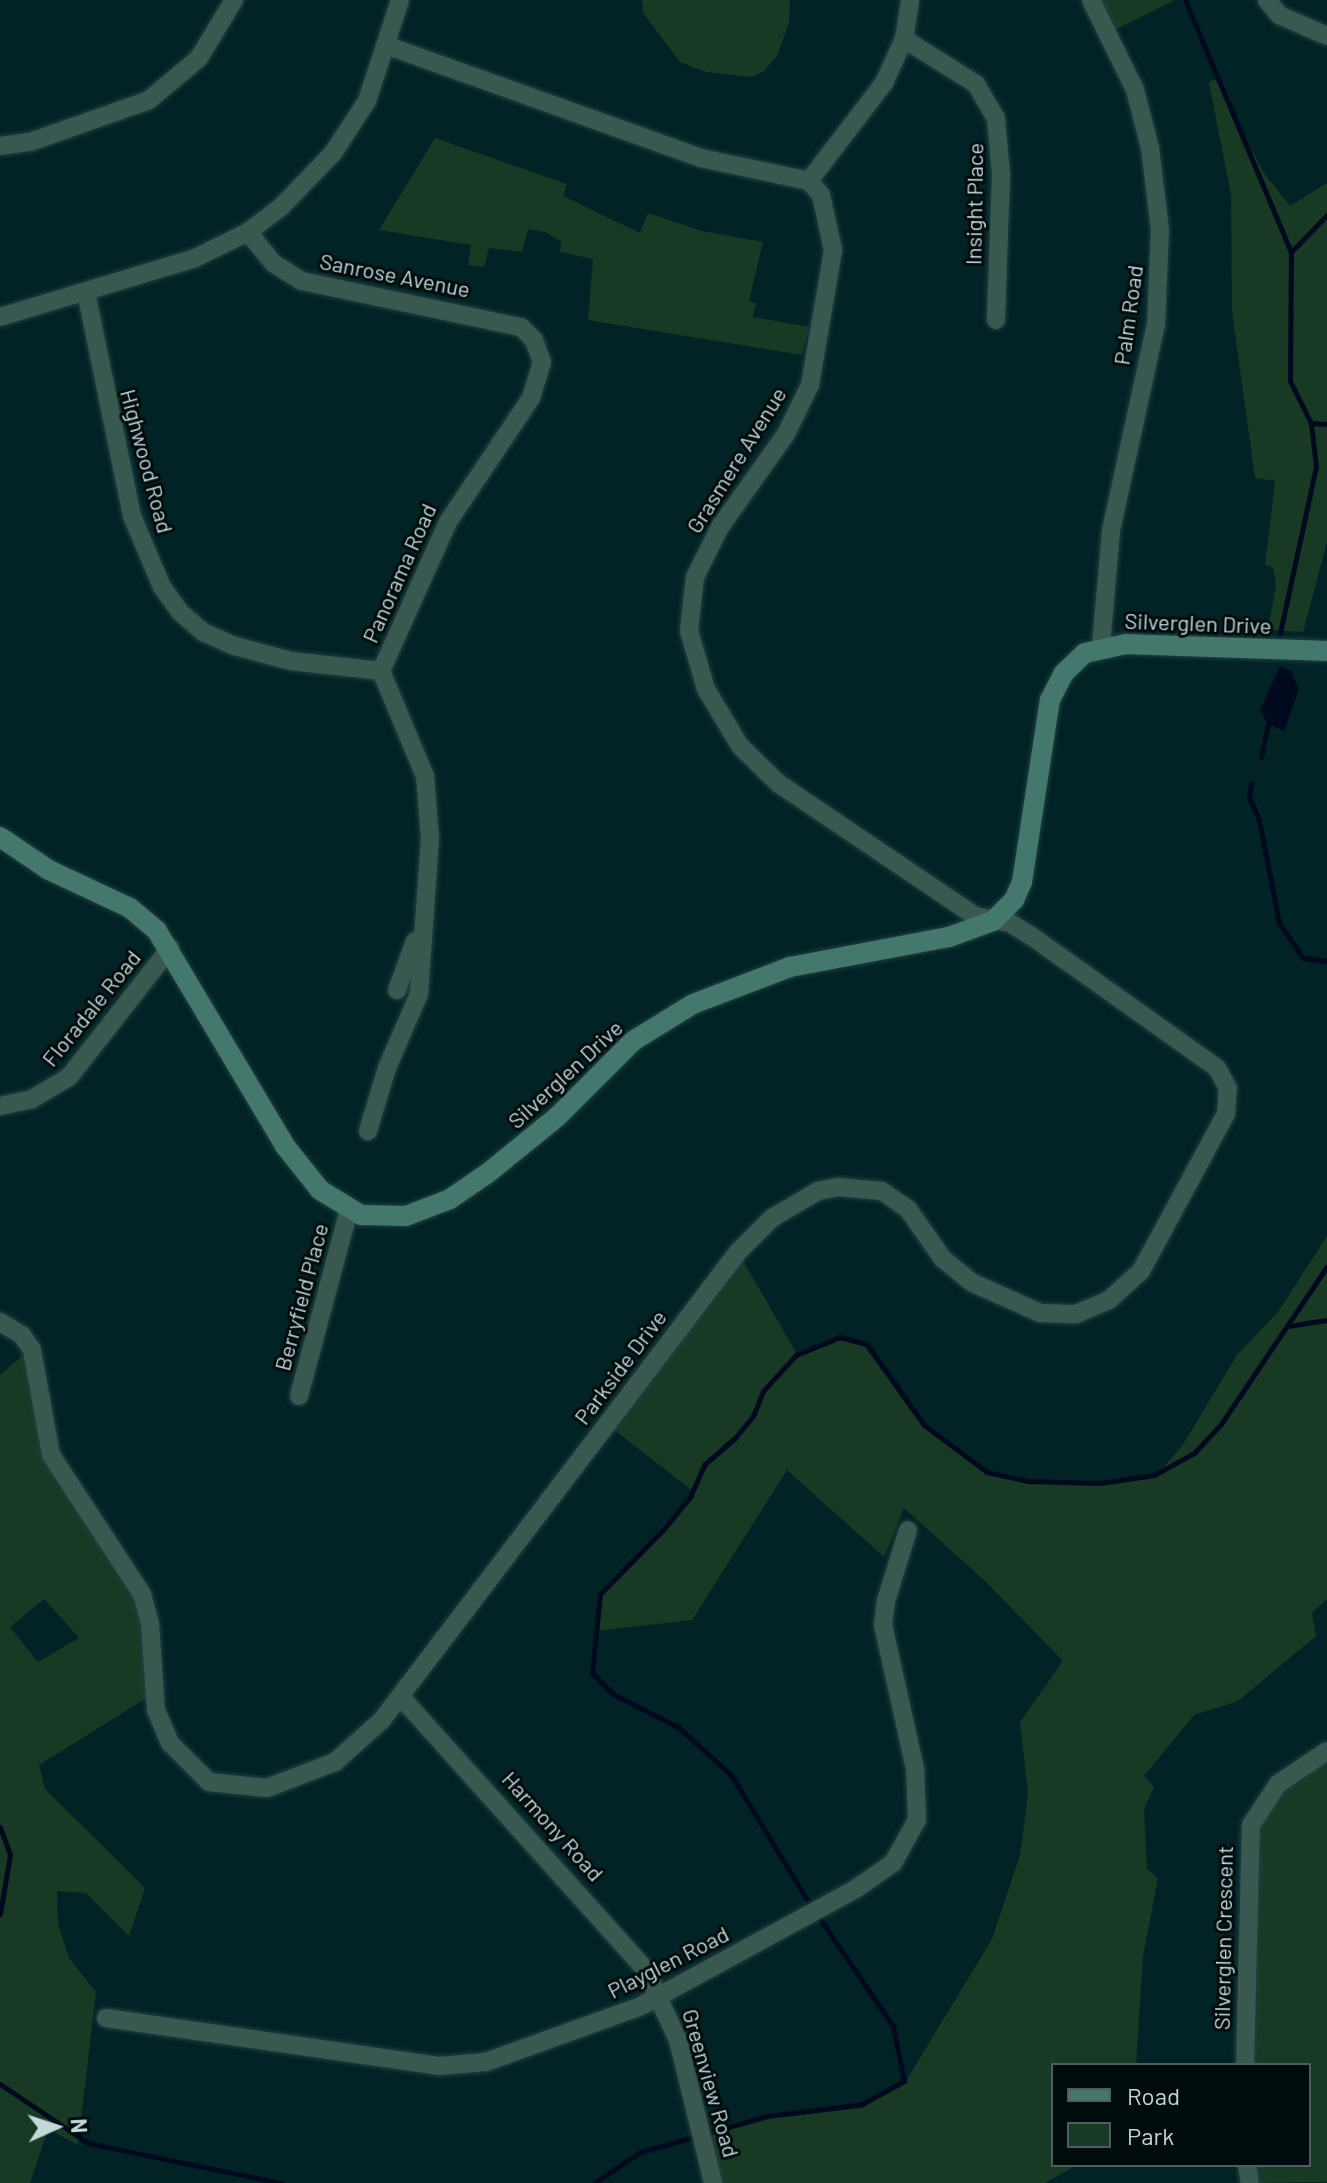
<!DOCTYPE html>
<style>
body{margin:0}
#map{position:relative;width:1327px;height:2183px;overflow:hidden;background:#022325;font-family:Barlow,sans-serif}
div>[style]{position:absolute}
.green>*{inset:0;background:#183a25}
.water>*{inset:0;background:#00091d}
.stream>*{height:5px;margin:-2.5px;padding:0 2.5px;transform-origin:2.5px;border-radius:2.5px;background:#00091d}
.roads{filter:drop-shadow(0 0 2px #214042) drop-shadow(0 0 2px #214042)}
.street>*{height:18px;margin:-9px;padding:0 9px;transform-origin:9px;border-radius:9px;background:#395850}
.secondary>*{height:20px;margin:-10px;padding:0 10px;transform-origin:10px;border-radius:10px;background:#45786c}
span{translate:-50% -50%;white-space:nowrap;text-align:center;line-height:1.15;-webkit-text-stroke:6px #000b0c;paint-order:stroke}
.street-label{font-size:22px;color:#c2d7d8}
.legend{position:absolute;left:1051px;top:2063px;width:260px;height:104px;box-sizing:border-box;background:#000b0c;border:2px solid #4e5d5e;margin:0;padding:10px 14px;list-style:none;font-size:24px;color:#c2d7d8}
.legend li{display:flex;align-items:center;gap:16px;height:40px}
.legend b{width:40px;border:2px solid #4e5d5e}
.north{position:absolute;left:16px;top:2087px;width:80px;height:80px;-webkit-text-stroke:6px #000b0c;paint-order:stroke;rotate:87deg;font-size:22px;font-weight:700;line-height:32px;text-align:center;color:#c2d7d8}
.north::after{content:'';display:block;margin:auto;width:28px;height:36px;background:#c2d7d8;clip-path:polygon(50% 0,100% 100%,50% 72%,0 100%)}
</style>
<div id="map">
<div class="green">
<i style="clip-path:polygon(642px 0,790px 0,789px 23px,777px 56px,763px 72px,751px 77px,706px 72px,680px 62px,643px 13px)"></i>
<i style="clip-path:polygon(1092px 0,1175px 0,1109px 33px)"></i>
<i style="clip-path:polygon(1216px 79px,1263px 172px,1290px 206px,1327px 183px,1327px 542px,1303px 632px,1268px 630px,1276px 585px,1273px 567px,1265px 565px,1275px 481px,1255px 478px,1232px 311px,1231px 195px,1209px 82px)"></i>
<i style="clip-path:polygon(435px 138px,567px 184px,563px 196px,640px 233px,648px 213px,702px 231px,763px 242px,749px 301px,756px 303px,753px 317px,809px 327px,802px 355px,588px 320px,593px 259px,560px 252px,561px 241px,545px 232px,528px 229px,522px 252px,489px 248px,484px 267px,468px 265px,471px 245px,379px 230px)"></i>
<i style="clip-path:polygon(1327px 1236px,1327px 1599px,1312px 1613px,1316px 1636px,1238px 1701px,1194px 1715px,1144px 1776px,1154px 1787px,1144px 1809px,1147px 1869px,1158px 1878px,1143px 1956px,1136px 2065px,1053px 2065px,1053px 2165px,1077px 2165px,1045px 2183px,714px 2183px,704px 2135px,767px 2119px,862px 2108px,905px 2083px,992px 1939px,1020px 1855px,1028px 1794px,1020px 1722px,1063px 1661px,984px 1580px,904px 1508px,884px 1557px,787px 1470px,692px 1620px,595px 1631px,602px 1596px,665px 1532px,694px 1492px,608px 1425px,738px 1252px,798px 1356px,839px 1340px,864px 1346px,923px 1427px,991px 1476px,1101px 1484px,1157px 1475px,1182px 1446px,1237px 1355px,1278px 1312px)"></i>
<i style="clip-path:polygon(evenodd,30px 1349px,42px 1428px,141px 1594px,153px 1694px,39px 1765px,45px 1789px,145px 1888px,129px 1936px,86px 1893px,57px 1891px,58px 1924px,69px 1958px,96px 1992px,78px 2145px,48px 2129px,30px 2183px,0 2183px,0 1375px,30px 1349px,44px 1599px,79px 1638px,38px 1662px,10px 1627px,44px 1599px)"></i>
<i style="clip-path:polygon(1327px 1750px,1327px 2182px,1249px 2183px,1246px 2165px,1309px 2165px,1309px 2065px,1244px 2065px,1254px 1816px)"></i>
</div>
<div class="water">
<i style="clip-path:polygon(1280px 666px,1291px 671px,1299px 689px,1284px 731px,1268px 724px,1260px 710px)"></i>
</div>
<div class="stream">
<i style="left:1185px;top:0;width:273px;rotate:67.2deg"></i>
<i style="left:1311px;top:423px;width:16px;rotate:4deg"></i>
<i style="left:1280px;top:633px;width:170px;rotate:-77.8deg"></i>
<i style="left:1316px;top:467px;width:44px;rotate:-96.5deg"></i>
<i style="left:1311px;top:423px;width:47px;rotate:-116.6deg"></i>
<i style="left:1290px;top:381px;width:129px;rotate:-89.6deg"></i>
<i style="left:1291px;top:252px;width:52px;rotate:-45.8deg"></i>
<i style="left:1261px;top:757px;width:40px;rotate:-78deg"></i>
<i style="left:1251px;top:783px;width:14px;rotate:98deg"></i>
<i style="left:1249px;top:797px;width:25px;rotate:67deg"></i>
<i style="left:1259px;top:820px;width:105px;rotate:79deg"></i>
<i style="left:1279px;top:923px;width:42px;rotate:55.6deg"></i>
<i style="left:1303px;top:958px;width:24px;rotate:7deg"></i>
<i style="left:1288px;top:1326px;width:39px;rotate:-9deg"></i>
<i style="left:0;top:1827px;width:30px;rotate:70deg"></i>
<i style="left:10px;top:1855px;width:60px;rotate:99.6deg"></i>
<i style="left:812px;top:1908px;width:156px;rotate:-121.3deg"></i>
<i style="left:731px;top:1775px;width:72px;rotate:-137.8deg"></i>
<i style="left:678px;top:1727px;width:73px;rotate:-153.1deg"></i>
<i style="left:613px;top:1694px;width:30px;rotate:-135deg"></i>
<i style="left:592px;top:1673px;width:79px;rotate:-84.2deg"></i>
<i style="left:600px;top:1594px;width:90px;rotate:-45.5deg"></i>
<i style="left:663px;top:1530px;width:43px;rotate:-50.7deg"></i>
<i style="left:690px;top:1497px;width:36px;rotate:-66deg"></i>
<i style="left:705px;top:1464px;width:40px;rotate:-41deg"></i>
<i style="left:735px;top:1438px;width:28px;rotate:-51deg"></i>
<i style="left:753px;top:1416px;width:27px;rotate:-68deg"></i>
<i style="left:763px;top:1391px;width:49px;rotate:-47.5deg"></i>
<i style="left:796px;top:1355px;width:48px;rotate:-22.2deg"></i>
<i style="left:840px;top:1337px;width:28px;rotate:15deg"></i>
<i style="left:867px;top:1344px;width:99px;rotate:54.9deg"></i>
<i style="left:924px;top:1425px;width:79px;rotate:36.7deg"></i>
<i style="left:987px;top:1472px;width:42px;rotate:12.4deg"></i>
<i style="left:1028px;top:1481px;width:72px;rotate:1.6deg"></i>
<i style="left:1100px;top:1483px;width:55px;rotate:-8.4deg"></i>
<i style="left:1154px;top:1475px;width:46px;rotate:-28.8deg"></i>
<i style="left:1194px;top:1453px;width:40px;rotate:-47deg"></i>
<i style="left:1221px;top:1424px;width:190px;rotate:-56.1deg"></i>
<i style="left:0;top:2084px;width:106px;rotate:33.8deg"></i>
<i style="left:88px;top:2143px;width:198px;rotate:11.7deg"></i>
<i style="left:594px;top:2183px;width:55px;rotate:-34deg"></i>
<i style="left:640px;top:2152px;width:132px;rotate:-15.8deg"></i>
<i style="left:767px;top:2116px;width:96px;rotate:-7.2deg"></i>
<i style="left:862px;top:2104px;width:48px;rotate:-28.7deg"></i>
<i style="left:904px;top:2081px;width:56px;rotate:-101.3deg"></i>
<i style="left:893px;top:2026px;width:133px;rotate:-124.3deg"></i>
</div>
<div class="roads">
<div class="street">
<i style="left:1091px;top:0;width:100px;rotate:63.9deg"></i>
<i style="left:1135px;top:90px;width:60px;rotate:75.5deg"></i>
<i style="left:1150px;top:148px;width:83px;rotate:83deg"></i>
<i style="left:1160px;top:230px;width:94px;rotate:92.4deg"></i>
<i style="left:1156px;top:324px;width:212px;rotate:102.3deg"></i>
<i style="left:1111px;top:531px;width:115px;rotate:95deg"></i>
<i style="left:1267px;top:0;width:19px;rotate:51deg"></i>
<i style="left:1279px;top:15px;width:52px;rotate:23.6deg"></i>
<i style="left:904px;top:39px;width:85px;rotate:32deg"></i>
<i style="left:976px;top:84px;width:39px;rotate:60deg"></i>
<i style="left:996px;top:118px;width:57px;rotate:85deg"></i>
<i style="left:1001px;top:175px;width:145px;rotate:92deg"></i>
<i style="left:0;top:146px;width:30px;rotate:-8deg"></i>
<i style="left:30px;top:142px;width:126px;rotate:-19.4deg"></i>
<i style="left:149px;top:100px;width:65px;rotate:-40deg"></i>
<i style="left:199px;top:58px;width:68px;rotate:-58.9deg"></i>
<i style="left:809px;top:181px;width:123px;rotate:-52.6deg"></i>
<i style="left:884px;top:83px;width:48px;rotate:-65.6deg"></i>
<i style="left:904px;top:39px;width:39px;rotate:-81deg"></i>
<i style="left:248px;top:232px;width:40px;rotate:51deg"></i>
<i style="left:273px;top:263px;width:34px;rotate:32deg"></i>
<i style="left:302px;top:281px;width:224px;rotate:11.9deg"></i>
<i style="left:521px;top:327px;width:18px;rotate:45deg"></i>
<i style="left:534px;top:340px;width:23px;rotate:70deg"></i>
<i style="left:542px;top:362px;width:38px;rotate:107deg"></i>
<i style="left:531px;top:398px;width:149px;rotate:123.8deg"></i>
<i style="left:448px;top:522px;width:163px;rotate:114.2deg"></i>
<i style="left:381px;top:671px;width:114px;rotate:67.3deg"></i>
<i style="left:425px;top:776px;width:62px;rotate:85.4deg"></i>
<i style="left:430px;top:838px;width:156px;rotate:94deg"></i>
<i style="left:419px;top:994px;width:81px;rotate:113.4deg"></i>
<i style="left:387px;top:1068px;width:66px;rotate:106.8deg"></i>
<i style="left:86px;top:292px;width:229px;rotate:78.4deg"></i>
<i style="left:132px;top:516px;width:77px;rotate:67.1deg"></i>
<i style="left:162px;top:587px;width:31px;rotate:54deg"></i>
<i style="left:180px;top:612px;width:30px;rotate:41deg"></i>
<i style="left:203px;top:632px;width:35px;rotate:24deg"></i>
<i style="left:235px;top:646px;width:58px;rotate:15deg"></i>
<i style="left:291px;top:661px;width:91px;rotate:6.3deg"></i>
<i style="left:0;top:317px;width:204px;rotate:-16.8deg"></i>
<i style="left:195px;top:258px;width:59px;rotate:-26.1deg"></i>
<i style="left:248px;top:232px;width:41px;rotate:-37.1deg"></i>
<i style="left:281px;top:207px;width:75px;rotate:-46.1deg"></i>
<i style="left:333px;top:153px;width:62px;rotate:-56.8deg"></i>
<i style="left:367px;top:101px;width:106px;rotate:-71.9deg"></i>
<i style="left:397px;top:990px;width:52px;rotate:-69.8deg"></i>
<i style="left:0;top:1106px;width:33px;rotate:-12deg"></i>
<i style="left:32px;top:1099px;width:43px;rotate:-30.7deg"></i>
<i style="left:69px;top:1077px;width:164px;rotate:-51.9deg"></i>
<i style="left:0;top:1322px;width:26px;rotate:31deg"></i>
<i style="left:22px;top:1335px;width:18px;rotate:56deg"></i>
<i style="left:32px;top:1350px;width:107px;rotate:79.7deg"></i>
<i style="left:51px;top:1455px;width:166px;rotate:56.8deg"></i>
<i style="left:142px;top:1594px;width:30px;rotate:75deg"></i>
<i style="left:150px;top:1623px;width:87px;rotate:86.1deg"></i>
<i style="left:156px;top:1710px;width:36px;rotate:67deg"></i>
<i style="left:170px;top:1743px;width:55px;rotate:45deg"></i>
<i style="left:209px;top:1782px;width:58px;rotate:5.9deg"></i>
<i style="left:267px;top:1788px;width:73px;rotate:-20.9deg"></i>
<i style="left:335px;top:1762px;width:63px;rotate:-41.8deg"></i>
<i style="left:382px;top:1720px;width:588px;rotate:-52.74deg"></i>
<i style="left:738px;top:1252px;width:48px;rotate:-45deg"></i>
<i style="left:772px;top:1218px;width:53px;rotate:-30.4deg"></i>
<i style="left:818px;top:1191px;width:20px;rotate:-11deg"></i>
<i style="left:838px;top:1187px;width:44px;rotate:5.2deg"></i>
<i style="left:882px;top:1191px;width:32px;rotate:35deg"></i>
<i style="left:908px;top:1209px;width:61px;rotate:55deg"></i>
<i style="left:943px;top:1259px;width:38px;rotate:39deg"></i>
<i style="left:973px;top:1283px;width:73px;rotate:24.1deg"></i>
<i style="left:1040px;top:1313px;width:36px;rotate:2deg"></i>
<i style="left:1076px;top:1314px;width:36px;rotate:-23deg"></i>
<i style="left:1109px;top:1300px;width:43px;rotate:-42.2deg"></i>
<i style="left:1141px;top:1271px;width:179px;rotate:-61.6deg"></i>
<i style="left:1226px;top:1114px;width:26px;rotate:-86deg"></i>
<i style="left:1228px;top:1088px;width:23px;rotate:-119deg"></i>
<i style="left:1217px;top:1068px;width:228px;rotate:-144.6deg"></i>
<i style="left:1031px;top:936px;width:25px;rotate:-148deg"></i>
<i style="left:1010px;top:923px;width:36px;rotate:-169deg"></i>
<i style="left:975px;top:916px;width:236px;rotate:-146deg"></i>
<i style="left:779px;top:784px;width:54px;rotate:-135.7deg"></i>
<i style="left:740px;top:746px;width:66px;rotate:-120.8deg"></i>
<i style="left:706px;top:689px;width:60px;rotate:-106.3deg"></i>
<i style="left:689px;top:631px;width:54px;rotate:-83.7deg"></i>
<i style="left:695px;top:577px;width:56px;rotate:-63.4deg"></i>
<i style="left:720px;top:527px;width:114px;rotate:-54.6deg"></i>
<i style="left:786px;top:434px;width:55px;rotate:-63.9deg"></i>
<i style="left:810px;top:385px;width:137px;rotate:-80.3deg"></i>
<i style="left:833px;top:250px;width:56px;rotate:-102.3deg"></i>
<i style="left:821px;top:195px;width:18px;rotate:-131deg"></i>
<i style="left:809px;top:181px;width:110px;rotate:-168deg"></i>
<i style="left:701px;top:158px;width:331px;rotate:-160.3deg"></i>
<i style="left:299px;top:1396px;width:193px;rotate:-75deg"></i>
<i style="left:400px;top:1696px;width:367px;rotate:48.1deg"></i>
<i style="left:645px;top:1969px;width:78px;rotate:65.1deg"></i>
<i style="left:678px;top:2040px;width:147px;rotate:76.2deg"></i>
<i style="left:106px;top:2018px;width:336px;rotate:8.2deg"></i>
<i style="left:439px;top:2066px;width:47px;rotate:-4.9deg"></i>
<i style="left:486px;top:2062px;width:163px;rotate:-19.8deg"></i>
<i style="left:639px;top:2007px;width:248px;rotate:-28.6deg"></i>
<i style="left:857px;top:1888px;width:44px;rotate:-34.8deg"></i>
<i style="left:893px;top:1863px;width:49px;rotate:-60.8deg"></i>
<i style="left:917px;top:1820px;width:51px;rotate:-92.2deg"></i>
<i style="left:915px;top:1769px;width:148px;rotate:-102.5deg"></i>
<i style="left:883px;top:1625px;width:24px;rotate:-83deg"></i>
<i style="left:886px;top:1601px;width:74px;rotate:-72.8deg"></i>
<i style="left:1245px;top:2065px;width:240px;rotate:-88.6deg"></i>
<i style="left:1251px;top:1825px;width:49px;rotate:-56.6deg"></i>
<i style="left:1278px;top:1784px;width:59px;rotate:-34deg"></i>
<i style="left:1247px;top:2165px;width:18px;rotate:81deg"></i>
</div>
<div class="secondary">
<i style="left:0;top:837px;width:59px;rotate:34deg"></i>
<i style="left:49px;top:870px;width:89px;rotate:25.1deg"></i>
<i style="left:130px;top:908px;width:35px;rotate:40deg"></i>
<i style="left:157px;top:931px;width:250px;rotate:59.2deg"></i>
<i style="left:285px;top:1146px;width:56px;rotate:51.5deg"></i>
<i style="left:320px;top:1190px;width:48px;rotate:31.4deg"></i>
<i style="left:361px;top:1215px;width:45px;rotate:1.3deg"></i>
<i style="left:406px;top:1216px;width:47px;rotate:-21.1deg"></i>
<i style="left:450px;top:1199px;width:46px;rotate:-34.4deg"></i>
<i style="left:488px;top:1173px;width:89px;rotate:-39.1deg"></i>
<i style="left:557px;top:1117px;width:107px;rotate:-45deg"></i>
<i style="left:633px;top:1041px;width:70px;rotate:-31.7deg"></i>
<i style="left:693px;top:1004px;width:104px;rotate:-20.9deg"></i>
<i style="left:790px;top:967px;width:162px;rotate:-10.7deg"></i>
<i style="left:949px;top:937px;width:47px;rotate:-20deg"></i>
<i style="left:993px;top:921px;width:30px;rotate:-45deg"></i>
<i style="left:1014px;top:900px;width:20px;rotate:-66deg"></i>
<i style="left:1022px;top:882px;width:184px;rotate:-81.3deg"></i>
<i style="left:1050px;top:700px;width:29px;rotate:-63deg"></i>
<i style="left:1063px;top:674px;width:30px;rotate:-44deg"></i>
<i style="left:1085px;top:653px;width:42px;rotate:-12.4deg"></i>
<i style="left:1126px;top:644px;width:201px;rotate:2deg"></i>
</div>
</div>
<div class="street-label">
<span style="left:974px;top:204px;rotate:-89deg">Insight Place</span>
<span style="left:395px;top:275px;rotate:11deg">Sanrose Avenue</span>
<span style="left:1128px;top:315px;rotate:-82deg">Palm Road</span>
<span style="left:736px;top:460px;rotate:-58deg">Grasmere Avenue</span>
<span style="left:147px;top:461px;rotate:75deg">Highwood Road</span>
<span style="left:399px;top:573px;rotate:-66deg">Panorama Road</span>
<span style="left:1198px;top:623px;rotate:2deg">Silverglen Drive</span>
<span style="left:91px;top:1008px;rotate:-51deg">Floradale Road</span>
<span style="left:565px;top:1074px;rotate:-43deg">Silverglen Drive</span>
<span style="left:301px;top:1297px;rotate:-75deg">Berryfield Place</span>
<span style="left:620px;top:1367px;rotate:-53deg">Parkside Drive</span>
<span style="left:553px;top:1826px;rotate:48deg">Harmony Road</span>
<span style="left:1223px;top:1938px;rotate:-89deg">Silverglen Crescent</span>
<span style="left:668px;top:1962px;rotate:-27deg">Playglen Road</span>
<span style="left:711px;top:2083px;rotate:74deg">Greenview Road</span>
</div>
<ul class="legend">
<li><b style="height:10px;background:#45786c"></b>Road</li>
<li><b style="height:22px;background:#183a25"></b>Park</li>
</ul>
<div class="north">N</div>
</div>
